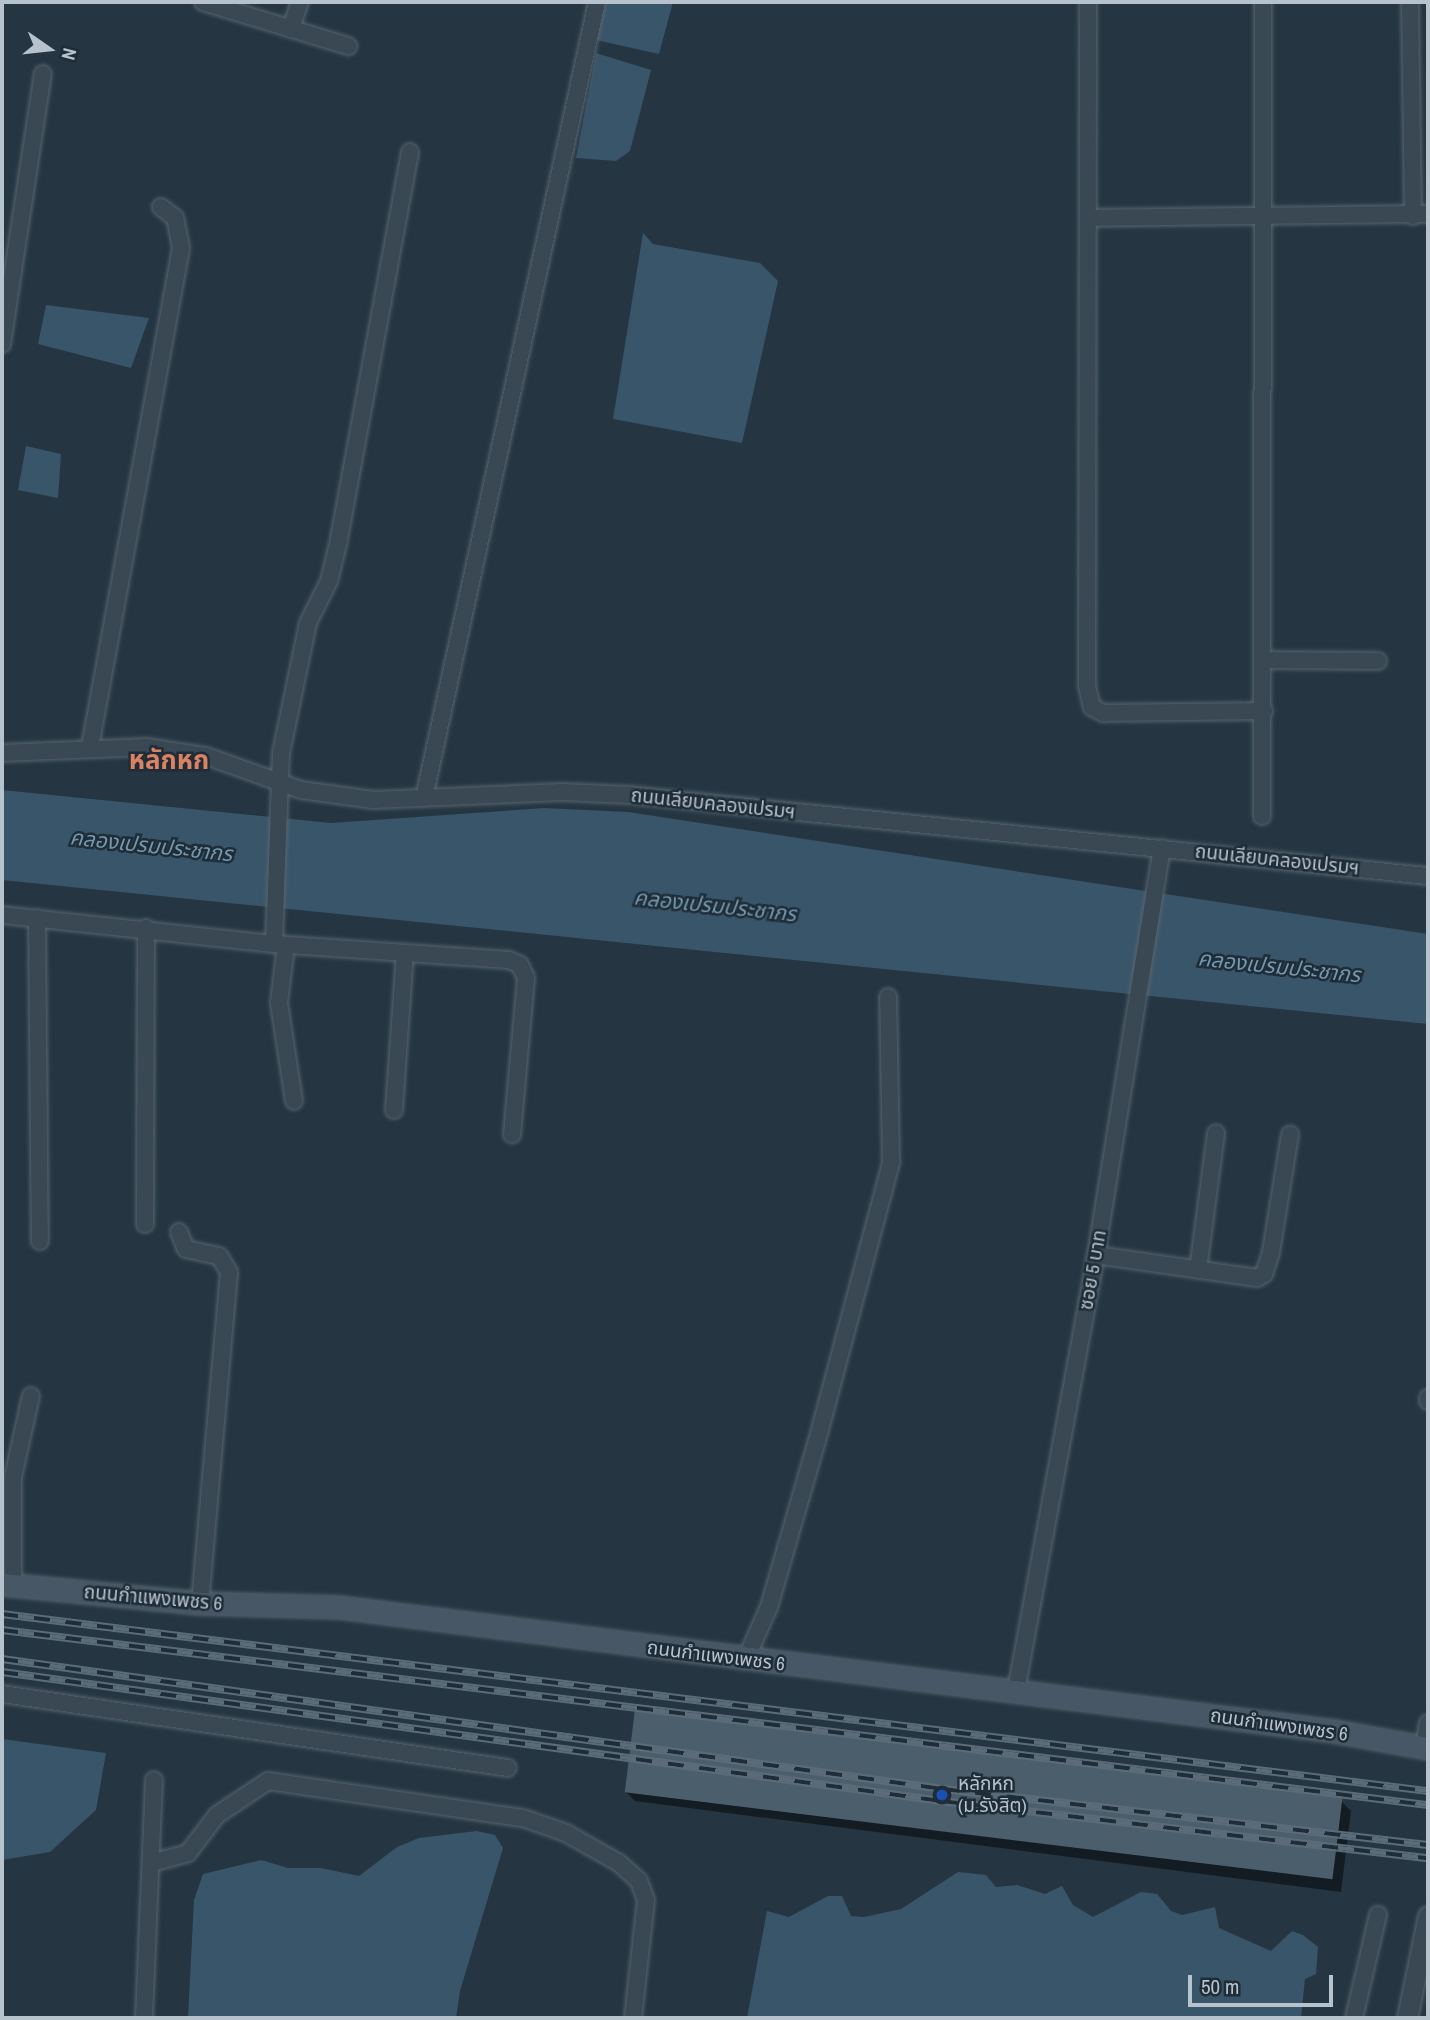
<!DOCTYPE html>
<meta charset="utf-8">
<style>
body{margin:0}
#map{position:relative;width:1430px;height:2020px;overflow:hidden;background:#253642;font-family:"Archivo Narrow","Noto Sans Thai",sans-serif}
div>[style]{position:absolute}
.water>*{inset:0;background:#38556a}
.shadow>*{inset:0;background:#0007}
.building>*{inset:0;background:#4b5e6b;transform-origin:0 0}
.roads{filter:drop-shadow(0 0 2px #57656f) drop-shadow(0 0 2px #57656f)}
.minor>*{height:16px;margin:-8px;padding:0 8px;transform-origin:8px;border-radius:8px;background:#394852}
.secondary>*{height:21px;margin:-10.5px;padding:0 10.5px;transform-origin:10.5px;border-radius:10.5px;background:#475765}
.rail>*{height:8px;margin-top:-4px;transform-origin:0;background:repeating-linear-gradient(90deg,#1e2d37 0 16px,#5b6c79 0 32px);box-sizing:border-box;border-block:2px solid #5b6c79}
.bridges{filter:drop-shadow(0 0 2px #57656f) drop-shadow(0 0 2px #57656f)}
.tertiary-bridge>*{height:19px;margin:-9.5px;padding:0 9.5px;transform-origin:9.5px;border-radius:9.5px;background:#394852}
.dots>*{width:19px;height:19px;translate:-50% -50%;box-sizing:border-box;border:4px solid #1e2d37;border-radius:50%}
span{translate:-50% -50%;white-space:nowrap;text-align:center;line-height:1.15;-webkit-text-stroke:5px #1e2d37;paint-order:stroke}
.street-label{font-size:19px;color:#b6c2cc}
.poi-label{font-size:19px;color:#b6c2cc}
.left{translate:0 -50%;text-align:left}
.water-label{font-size:21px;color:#7598b0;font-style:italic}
.district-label{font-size:26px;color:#db8262;font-weight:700}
.frame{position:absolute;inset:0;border:4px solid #b6c2cc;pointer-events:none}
.north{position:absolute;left:14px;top:14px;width:70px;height:70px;-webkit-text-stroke:5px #1e2d37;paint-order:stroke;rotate:104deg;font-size:19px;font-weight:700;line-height:28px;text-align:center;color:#b6c2cc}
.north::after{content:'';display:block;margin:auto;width:24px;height:32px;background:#b6c2cc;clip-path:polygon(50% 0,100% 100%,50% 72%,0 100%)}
.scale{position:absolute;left:1188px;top:1975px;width:145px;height:32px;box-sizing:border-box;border:4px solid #b6c2cc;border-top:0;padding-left:9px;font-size:21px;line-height:24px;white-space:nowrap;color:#b6c2cc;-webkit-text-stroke:5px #1e2d37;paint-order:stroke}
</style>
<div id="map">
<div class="water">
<i style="clip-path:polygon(604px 2px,673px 2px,659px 54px,596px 40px)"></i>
<i style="clip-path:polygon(596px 53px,651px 70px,630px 151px,616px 161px,576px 158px)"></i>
<i style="clip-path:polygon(643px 233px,653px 244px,760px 263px,778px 281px,742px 443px,613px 419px)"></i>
<i style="clip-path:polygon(46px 305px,149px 318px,131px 368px,38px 344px)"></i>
<i style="clip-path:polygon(26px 446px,61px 454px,58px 498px,18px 490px)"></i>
<i style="clip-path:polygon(2px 790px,331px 823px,544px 808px,628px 812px,1428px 934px,1428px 1024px,2px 880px)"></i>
<i style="clip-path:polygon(2px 1739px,106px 1753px,96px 1810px,50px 1852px,2px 1860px)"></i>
<i style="clip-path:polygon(477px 1831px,495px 1835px,503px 1848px,460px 1991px,456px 2018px,188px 2018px,194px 1900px,203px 1874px,261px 1860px,288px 1868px,321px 1868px,359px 1876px,397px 1847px,419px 1838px)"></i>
<i style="clip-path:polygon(958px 1872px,986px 1875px,996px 1887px,1017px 1885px,1045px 1894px,1062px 1886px,1073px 1905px,1093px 1917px,1141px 1892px,1157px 1894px,1171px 1911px,1182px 1915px,1215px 1907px,1219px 1928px,1271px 1951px,1292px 1931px,1303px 1935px,1318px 1947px,1316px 1974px,1305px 1979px,1301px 2018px,747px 2018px,767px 1911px,789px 1917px,828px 1896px,842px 1896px,851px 1916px,864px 1917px,901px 1909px)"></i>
</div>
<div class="shadow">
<i style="clip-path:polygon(626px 1792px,1341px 1801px,1351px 1811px,1341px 1892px,635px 1801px)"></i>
</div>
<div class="building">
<i style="left:635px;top:1709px;width:713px;height:84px;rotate:7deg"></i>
</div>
<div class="roads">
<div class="minor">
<i style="left:203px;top:2px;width:152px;rotate:16.9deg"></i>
<i style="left:1088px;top:2px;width:684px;rotate:90.08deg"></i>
<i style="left:1087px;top:686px;width:22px;rotate:77deg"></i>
<i style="left:1092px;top:707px;width:13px;rotate:29deg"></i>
<i style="left:1103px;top:713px;width:161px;rotate:-0.7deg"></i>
<i style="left:1410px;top:2px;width:214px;rotate:89.2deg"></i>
<i style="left:291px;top:29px;width:28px;rotate:-72deg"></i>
<i style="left:410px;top:152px;width:394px;rotate:100.4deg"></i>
<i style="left:339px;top:540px;width:42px;rotate:103.7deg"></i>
<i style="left:329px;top:581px;width:47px;rotate:116.6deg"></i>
<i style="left:308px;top:623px;width:133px;rotate:101.7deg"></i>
<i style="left:281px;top:753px;width:191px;rotate:92.1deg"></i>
<i style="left:274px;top:944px;width:236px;rotate:3.9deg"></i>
<i style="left:509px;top:960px;width:12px;rotate:24deg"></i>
<i style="left:520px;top:965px;width:14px;rotate:65deg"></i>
<i style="left:526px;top:978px;width:157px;rotate:95.1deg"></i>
<i style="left:1090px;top:218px;width:338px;rotate:-0.7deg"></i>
<i style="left:2px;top:344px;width:273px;rotate:-81.4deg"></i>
<i style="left:1263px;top:660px;width:115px;rotate:0.5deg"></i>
<i style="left:90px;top:747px;width:507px;rotate:-79.66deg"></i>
<i style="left:181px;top:248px;width:31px;rotate:-101deg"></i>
<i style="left:175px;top:218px;width:18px;rotate:-142deg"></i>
<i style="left:2px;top:753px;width:145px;rotate:-2.4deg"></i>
<i style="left:147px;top:747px;width:60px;rotate:8.7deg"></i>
<i style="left:206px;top:756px;width:101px;rotate:19.7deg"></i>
<i style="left:301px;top:790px;width:73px;rotate:7.9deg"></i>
<i style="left:373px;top:800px;width:189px;rotate:-2.4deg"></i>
<i style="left:562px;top:792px;width:68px;rotate:2.5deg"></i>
<i style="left:630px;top:795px;width:802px;rotate:5.8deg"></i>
<i style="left:424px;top:798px;width:815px;rotate:-77.74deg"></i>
<i style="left:1262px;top:816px;width:814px;rotate:-89.93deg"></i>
<i style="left:2px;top:915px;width:274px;rotate:6.1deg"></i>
<i style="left:37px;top:918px;width:323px;rotate:89.5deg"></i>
<i style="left:286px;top:945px;width:58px;rotate:96.9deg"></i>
<i style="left:279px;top:1003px;width:99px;rotate:81.3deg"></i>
<i style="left:394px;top:1110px;width:156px;rotate:-86deg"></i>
<i style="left:145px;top:1224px;width:296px;rotate:-89.8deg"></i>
<i style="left:179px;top:1232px;width:18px;rotate:68deg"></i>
<i style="left:186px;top:1249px;width:34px;rotate:12deg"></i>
<i style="left:219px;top:1256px;width:19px;rotate:58deg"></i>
<i style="left:229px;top:1272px;width:332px;rotate:95deg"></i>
<i style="left:1096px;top:1255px;width:163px;rotate:8.1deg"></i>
<i style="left:1257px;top:1278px;width:8px;rotate:-30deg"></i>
<i style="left:1264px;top:1274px;width:23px;rotate:-72deg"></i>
<i style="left:1271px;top:1252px;width:119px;rotate:-80.8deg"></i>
<i style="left:1198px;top:1270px;width:138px;rotate:-82.5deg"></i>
<i style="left:1428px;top:1401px;width:3px;rotate:-90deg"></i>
<i style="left:13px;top:1586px;width:109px;rotate:-90deg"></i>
<i style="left:13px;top:1477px;width:83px;rotate:-77.5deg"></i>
<i style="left:745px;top:1661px;width:59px;rotate:-66deg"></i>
<i style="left:769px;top:1607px;width:173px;rotate:-73.9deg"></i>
<i style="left:817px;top:1441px;width:289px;rotate:-75.1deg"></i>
<i style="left:891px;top:1162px;width:165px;rotate:-91deg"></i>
<i style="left:1016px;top:1691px;width:443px;rotate:-79.6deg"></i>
<i style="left:1096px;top:1255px;width:412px;rotate:-80.8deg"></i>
<i style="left:2px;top:1694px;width:511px;rotate:8.32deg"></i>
<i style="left:1424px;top:1748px;width:25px;rotate:-81deg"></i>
<i style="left:151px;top:1863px;width:38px;rotate:-15deg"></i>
<i style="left:188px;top:1853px;width:48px;rotate:-52.7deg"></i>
<i style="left:217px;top:1815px;width:61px;rotate:-33.7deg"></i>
<i style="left:268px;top:1781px;width:258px;rotate:8.3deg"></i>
<i style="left:523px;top:1818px;width:46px;rotate:19.2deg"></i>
<i style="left:566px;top:1833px;width:61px;rotate:29.5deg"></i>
<i style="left:619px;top:1863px;width:27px;rotate:42deg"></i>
<i style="left:639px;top:1881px;width:20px;rotate:70deg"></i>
<i style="left:646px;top:1900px;width:119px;rotate:96.3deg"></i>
<i style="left:144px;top:2018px;width:238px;rotate:-87.6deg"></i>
<i style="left:1354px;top:2018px;width:106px;rotate:-76.9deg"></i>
</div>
<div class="secondary">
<i style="left:2px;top:1584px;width:199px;rotate:5.5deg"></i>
<i style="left:200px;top:1603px;width:139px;rotate:1.6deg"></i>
<i style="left:339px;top:1607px;width:1003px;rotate:7.1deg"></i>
<i style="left:1334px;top:1731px;width:96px;rotate:10.3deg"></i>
</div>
</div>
<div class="rail">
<i style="left:2px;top:1614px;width:1437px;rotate:7.08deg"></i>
<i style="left:2px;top:1630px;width:1437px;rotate:7deg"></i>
<i style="left:2px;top:1659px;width:950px;rotate:7.87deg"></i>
<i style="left:943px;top:1789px;width:488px;rotate:6.6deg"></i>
<i style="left:2px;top:1672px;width:948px;rotate:7.82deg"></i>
<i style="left:941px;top:1801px;width:490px;rotate:6.7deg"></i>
</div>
<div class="bridges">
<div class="tertiary-bridge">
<i style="left:1407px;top:2018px;width:104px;rotate:-78.4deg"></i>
</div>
</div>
<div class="dots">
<i style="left:942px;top:1795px;background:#1a4fb4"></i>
</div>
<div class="street-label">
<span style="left:713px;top:804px;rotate:6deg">ถนนเลียบคลองเปรมฯ</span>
<span style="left:1277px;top:860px;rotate:6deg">ถนนเลียบคลองเปรมฯ</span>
<span style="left:1093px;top:1270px;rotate:-80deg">ซอย 5 บาท</span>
<span style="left:153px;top:1598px;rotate:5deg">ถนนกำแพงเพชร 6</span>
<span style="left:716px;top:1656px;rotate:7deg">ถนนกำแพงเพชร 6</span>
<span style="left:1279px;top:1725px;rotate:8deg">ถนนกำแพงเพชร 6</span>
</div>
<div class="poi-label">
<span class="left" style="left:958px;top:1795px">หลักหก<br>(ม.รังสิต)</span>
</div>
<div class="water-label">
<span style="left:151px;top:846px;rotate:6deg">คลองเปรมประชากร</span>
<span style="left:715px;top:906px;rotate:6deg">คลองเปรมประชากร</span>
<span style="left:1279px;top:967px;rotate:6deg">คลองเปรมประชากร</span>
</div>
<div class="district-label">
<span style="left:169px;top:760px">หลักหก</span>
</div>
<div class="frame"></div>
<div class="north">N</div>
<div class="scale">50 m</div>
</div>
